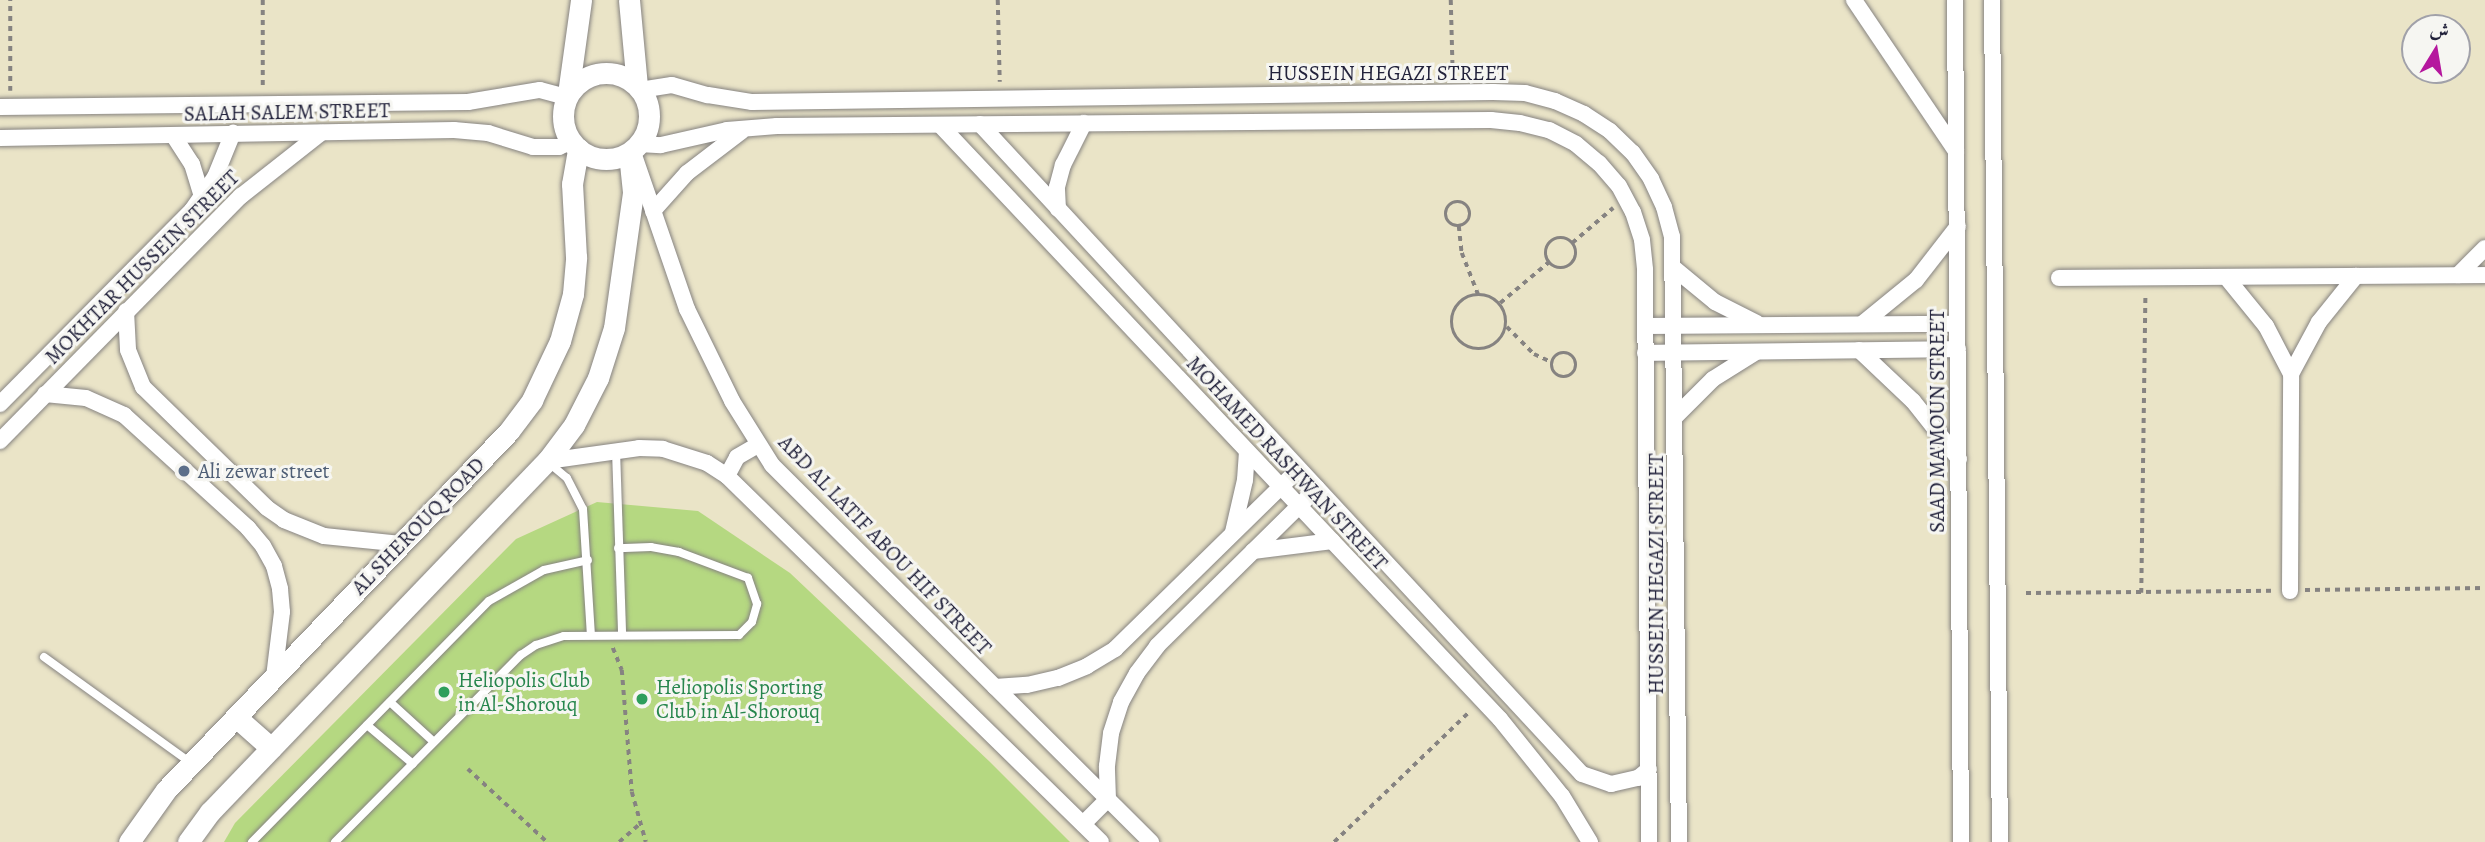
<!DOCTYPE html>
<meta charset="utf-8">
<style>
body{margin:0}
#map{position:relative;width:2485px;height:842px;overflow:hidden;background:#eae4c7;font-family:Alegreya,Amiri,serif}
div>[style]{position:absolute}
.green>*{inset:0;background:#b5d881}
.path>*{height:3.5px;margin-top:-1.75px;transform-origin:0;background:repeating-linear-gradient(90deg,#868381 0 5px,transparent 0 10px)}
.path>.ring{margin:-1.75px;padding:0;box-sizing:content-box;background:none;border:3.5px solid #868381;border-radius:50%}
.roads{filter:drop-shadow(0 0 2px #868381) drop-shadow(0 0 2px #868381)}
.service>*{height:8px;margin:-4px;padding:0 4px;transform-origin:4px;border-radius:4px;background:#fff}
.minor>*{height:16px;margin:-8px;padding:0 8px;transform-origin:8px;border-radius:8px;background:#fff}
.tertiary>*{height:21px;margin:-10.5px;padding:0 10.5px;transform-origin:10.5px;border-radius:10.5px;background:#fff}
.tertiary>.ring{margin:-10.5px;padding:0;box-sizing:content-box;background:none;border:21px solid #fff;border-radius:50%}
.dots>*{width:19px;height:19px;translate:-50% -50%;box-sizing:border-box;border:4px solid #f6f6f2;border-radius:50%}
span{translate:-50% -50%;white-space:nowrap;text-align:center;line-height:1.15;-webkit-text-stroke:6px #f6f6f2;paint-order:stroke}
.street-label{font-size:21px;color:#22223b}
.service-label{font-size:21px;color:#4e5e75}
.left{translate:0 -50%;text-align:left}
.leisure-label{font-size:21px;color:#27864d}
.north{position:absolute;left:2401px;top:14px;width:70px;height:70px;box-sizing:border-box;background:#f6f6f2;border:2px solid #a1a1a9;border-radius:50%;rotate:11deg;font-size:19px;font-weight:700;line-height:28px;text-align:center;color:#22223b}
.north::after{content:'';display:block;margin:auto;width:24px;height:32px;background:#b5179e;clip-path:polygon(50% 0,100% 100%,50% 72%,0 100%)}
</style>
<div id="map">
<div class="green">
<i style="clip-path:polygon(597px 502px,698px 511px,790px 573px,990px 762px,1070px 842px,224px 842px,235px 823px,516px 539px)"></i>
</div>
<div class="path">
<i style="left:263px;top:0;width:89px;rotate:90deg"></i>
<i style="left:998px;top:0;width:82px;rotate:88.6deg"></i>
<i style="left:1451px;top:0;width:75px;rotate:88.5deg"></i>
<i style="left:10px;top:91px;width:91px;rotate:-90deg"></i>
<i class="ring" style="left:1446px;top:202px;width:20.5px;height:20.5px"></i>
<i style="left:1459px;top:226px;width:27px;rotate:84deg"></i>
<i style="left:1462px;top:253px;width:44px;rotate:68.7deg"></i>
<i class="ring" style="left:1546px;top:238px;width:26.5px;height:26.5px"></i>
<i style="left:1572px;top:243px;width:54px;rotate:-40.5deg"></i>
<i class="ring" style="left:1452px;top:295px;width:50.5px;height:50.5px"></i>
<i style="left:1500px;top:303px;width:64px;rotate:-39.9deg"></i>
<i style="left:1507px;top:327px;width:38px;rotate:45deg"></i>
<i style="left:1534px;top:354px;width:19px;rotate:25deg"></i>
<i class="ring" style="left:1552px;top:353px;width:20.5px;height:20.5px"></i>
<i style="left:2305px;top:590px;width:180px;rotate:-0.6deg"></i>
<i style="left:2026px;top:593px;width:247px;rotate:-0.5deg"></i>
<i style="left:2141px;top:593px;width:299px;rotate:-89.2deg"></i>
<i style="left:613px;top:648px;width:24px;rotate:68deg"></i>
<i style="left:622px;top:670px;width:122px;rotate:85.3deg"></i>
<i style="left:632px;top:792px;width:52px;rotate:74.4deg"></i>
<i style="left:468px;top:769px;width:108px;rotate:42.7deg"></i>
<i style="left:619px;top:842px;width:28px;rotate:-41deg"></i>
<i style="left:1334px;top:842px;width:189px;rotate:-43.9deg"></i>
</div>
<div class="roads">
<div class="service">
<i style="left:616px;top:450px;width:185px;rotate:88.1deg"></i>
<i style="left:549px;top:463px;width:23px;rotate:40deg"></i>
<i style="left:567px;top:478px;width:35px;rotate:63deg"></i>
<i style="left:583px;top:509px;width:126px;rotate:86.4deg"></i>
<i style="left:44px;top:657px;width:181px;rotate:35.8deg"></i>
<i style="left:390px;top:702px;width:59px;rotate:42.3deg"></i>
<i style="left:367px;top:725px;width:60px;rotate:40.3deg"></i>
<i style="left:252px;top:842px;width:338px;rotate:-45.5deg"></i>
<i style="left:489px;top:601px;width:63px;rotate:-29.4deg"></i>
<i style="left:544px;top:570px;width:45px;rotate:-12.8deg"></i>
<i style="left:335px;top:842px;width:264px;rotate:-45.2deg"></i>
<i style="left:521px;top:655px;width:18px;rotate:-34deg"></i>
<i style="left:536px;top:645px;width:29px;rotate:-18deg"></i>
<i style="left:564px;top:636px;width:175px;rotate:-0.3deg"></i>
<i style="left:739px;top:635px;width:18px;rotate:-45deg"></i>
<i style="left:752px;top:622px;width:19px;rotate:-74deg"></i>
<i style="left:757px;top:604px;width:28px;rotate:-109deg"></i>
<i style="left:748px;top:578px;width:74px;rotate:-159.4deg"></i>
<i style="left:679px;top:552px;width:28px;rotate:-170deg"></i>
<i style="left:651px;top:547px;width:33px;rotate:178deg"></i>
</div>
<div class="minor">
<i style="left:1854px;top:0;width:182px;rotate:56deg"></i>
<i style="left:1955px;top:0;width:842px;rotate:89.59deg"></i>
<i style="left:1992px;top:0;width:842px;rotate:89.46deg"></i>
<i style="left:640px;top:90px;width:32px;rotate:-9deg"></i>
<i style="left:672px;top:85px;width:37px;rotate:16deg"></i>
<i style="left:708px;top:95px;width:45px;rotate:9deg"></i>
<i style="left:752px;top:102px;width:741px;rotate:-0.77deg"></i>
<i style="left:1493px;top:92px;width:32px;rotate:2deg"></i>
<i style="left:1525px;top:93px;width:31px;rotate:15deg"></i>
<i style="left:1555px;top:101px;width:32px;rotate:24deg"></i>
<i style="left:1584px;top:114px;width:31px;rotate:33deg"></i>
<i style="left:1610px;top:131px;width:32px;rotate:44deg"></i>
<i style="left:1633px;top:153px;width:32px;rotate:55deg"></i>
<i style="left:1651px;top:179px;width:31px;rotate:65deg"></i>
<i style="left:1664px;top:207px;width:31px;rotate:75deg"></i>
<i style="left:1672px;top:237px;width:605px;rotate:89.34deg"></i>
<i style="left:0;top:107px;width:468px;rotate:-0.6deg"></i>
<i style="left:468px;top:102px;width:73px;rotate:-9.5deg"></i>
<i style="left:540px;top:90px;width:27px;rotate:15deg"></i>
<i style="left:980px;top:124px;width:886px;rotate:47.2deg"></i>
<i style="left:1582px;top:774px;width:31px;rotate:19deg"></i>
<i style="left:1611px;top:784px;width:28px;rotate:-13deg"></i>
<i style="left:1638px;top:778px;width:14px;rotate:-39deg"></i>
<i style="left:940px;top:125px;width:816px;rotate:46.69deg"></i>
<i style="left:1500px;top:719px;width:99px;rotate:51.2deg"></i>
<i style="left:1562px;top:796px;width:54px;rotate:58.7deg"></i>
<i style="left:173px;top:135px;width:35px;rotate:57deg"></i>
<i style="left:192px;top:164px;width:34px;rotate:73deg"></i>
<i style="left:0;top:138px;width:454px;rotate:-1deg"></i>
<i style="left:454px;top:130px;width:34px;rotate:5deg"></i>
<i style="left:488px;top:133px;width:47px;rotate:17.3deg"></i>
<i style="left:533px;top:147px;width:26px"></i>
<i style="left:559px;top:147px;width:13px;rotate:-23deg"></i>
<i style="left:639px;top:144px;width:22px;rotate:3deg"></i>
<i style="left:661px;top:145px;width:68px;rotate:-12.8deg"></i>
<i style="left:727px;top:130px;width:50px;rotate:-4.6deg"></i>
<i style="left:777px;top:126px;width:714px;rotate:-0.48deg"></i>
<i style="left:1491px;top:120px;width:29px;rotate:6deg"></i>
<i style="left:1520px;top:123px;width:30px;rotate:14deg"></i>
<i style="left:1549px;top:130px;width:30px;rotate:27deg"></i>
<i style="left:1576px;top:144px;width:30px;rotate:40deg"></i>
<i style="left:1599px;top:163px;width:30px;rotate:49deg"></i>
<i style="left:1619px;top:186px;width:30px;rotate:62deg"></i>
<i style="left:1633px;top:212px;width:29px;rotate:72deg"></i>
<i style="left:1642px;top:240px;width:30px;rotate:84deg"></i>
<i style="left:1645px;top:270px;width:572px;rotate:89.6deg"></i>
<i style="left:635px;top:158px;width:160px;rotate:71deg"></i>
<i style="left:687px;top:309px;width:102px;rotate:63.9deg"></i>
<i style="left:732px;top:401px;width:75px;rotate:58deg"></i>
<i style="left:772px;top:465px;width:535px;rotate:44.85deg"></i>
<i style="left:1058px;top:209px;width:22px;rotate:-93deg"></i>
<i style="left:1057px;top:187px;width:23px;rotate:-75deg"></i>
<i style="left:1063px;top:165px;width:47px;rotate:-63.4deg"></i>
<i style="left:653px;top:211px;width:51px;rotate:-48.2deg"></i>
<i style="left:687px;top:173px;width:69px;rotate:-37.4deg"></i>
<i style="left:1675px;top:269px;width:52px;rotate:39.5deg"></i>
<i style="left:1715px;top:302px;width:47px;rotate:26.6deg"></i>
<i style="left:2458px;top:275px;width:38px;rotate:-45deg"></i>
<i style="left:2226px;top:277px;width:63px;rotate:50.8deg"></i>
<i style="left:2266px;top:326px;width:54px;rotate:62.5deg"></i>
<i style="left:2059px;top:278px;width:426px;rotate:-0.4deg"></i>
<i style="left:126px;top:311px;width:39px;rotate:87deg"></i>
<i style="left:128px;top:350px;width:40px;rotate:68deg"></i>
<i style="left:143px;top:387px;width:173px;rotate:44.3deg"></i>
<i style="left:267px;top:508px;width:21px;rotate:35deg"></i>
<i style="left:284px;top:520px;width:43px;rotate:21.8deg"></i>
<i style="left:324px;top:536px;width:77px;rotate:5.9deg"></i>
<i style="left:1862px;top:324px;width:70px;rotate:-39.2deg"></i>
<i style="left:1916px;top:280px;width:68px;rotate:-52.1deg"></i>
<i style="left:1645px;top:326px;width:312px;rotate:-0.4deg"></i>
<i style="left:1859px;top:350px;width:74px;rotate:43.4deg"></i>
<i style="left:1913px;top:401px;width:74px;rotate:51.6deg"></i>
<i style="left:1645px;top:353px;width:313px;rotate:-0.7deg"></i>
<i style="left:45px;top:394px;width:41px;rotate:5.6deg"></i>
<i style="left:86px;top:398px;width:42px;rotate:24.1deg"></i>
<i style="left:124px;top:415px;width:168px;rotate:42.3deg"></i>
<i style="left:248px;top:528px;width:23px;rotate:50deg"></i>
<i style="left:263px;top:546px;width:23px;rotate:61deg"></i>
<i style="left:274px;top:566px;width:24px;rotate:75deg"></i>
<i style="left:280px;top:589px;width:23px;rotate:85deg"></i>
<i style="left:282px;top:612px;width:65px;rotate:97deg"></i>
<i style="left:0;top:404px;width:273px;rotate:-45.3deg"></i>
<i style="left:192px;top:210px;width:40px;rotate:-55.1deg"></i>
<i style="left:215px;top:177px;width:48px;rotate:-67.8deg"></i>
<i style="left:1676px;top:416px;width:52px;rotate:-45deg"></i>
<i style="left:1713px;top:379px;width:51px;rotate:-32.1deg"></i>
<i style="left:0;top:441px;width:344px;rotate:-45.5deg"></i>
<i style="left:241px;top:196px;width:102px;rotate:-38.2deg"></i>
<i style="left:547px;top:461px;width:93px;rotate:-8deg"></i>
<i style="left:639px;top:448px;width:24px;rotate:2deg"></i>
<i style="left:663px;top:449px;width:46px;rotate:17.7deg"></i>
<i style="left:707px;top:463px;width:24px;rotate:33deg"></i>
<i style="left:727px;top:476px;width:523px;rotate:44.38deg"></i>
<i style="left:727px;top:476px;width:21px;rotate:-62deg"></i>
<i style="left:737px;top:457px;width:24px;rotate:-30deg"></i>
<i style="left:1233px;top:532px;width:53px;rotate:-77deg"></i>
<i style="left:1245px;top:480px;width:28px;rotate:-86deg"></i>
<i style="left:1253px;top:551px;width:80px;rotate:-7.2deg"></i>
<i style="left:2290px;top:591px;width:217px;rotate:-89.7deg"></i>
<i style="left:2291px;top:374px;width:59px;rotate:-61.7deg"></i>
<i style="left:2319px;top:322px;width:59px;rotate:-51.2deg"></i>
<i style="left:995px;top:687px;width:32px;rotate:-4deg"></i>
<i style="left:1027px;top:685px;width:32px;rotate:-13deg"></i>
<i style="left:1058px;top:678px;width:31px;rotate:-22deg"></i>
<i style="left:1087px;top:666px;width:33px;rotate:-31deg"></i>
<i style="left:1115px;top:649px;width:257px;rotate:-44.4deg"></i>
<i style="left:1083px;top:824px;width:35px;rotate:-45deg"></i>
<i style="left:1108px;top:799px;width:33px;rotate:-92deg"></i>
<i style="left:1107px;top:766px;width:33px;rotate:-83deg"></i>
<i style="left:1111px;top:733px;width:33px;rotate:-72deg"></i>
<i style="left:1121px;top:702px;width:33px;rotate:-61deg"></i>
<i style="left:1137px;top:673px;width:34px;rotate:-53deg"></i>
<i style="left:1157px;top:646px;width:225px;rotate:-44.6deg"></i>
</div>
<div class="tertiary">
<i style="left:629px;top:0;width:86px;rotate:84.7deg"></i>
<i class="ring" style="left:563px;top:73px;width:65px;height:65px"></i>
<i style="left:568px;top:94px;width:95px;rotate:-82.1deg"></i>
<i style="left:236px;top:717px;width:47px;rotate:41.5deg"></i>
<i style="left:129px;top:842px;width:64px;rotate:-54.6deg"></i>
<i style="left:166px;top:790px;width:497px;rotate:-46.3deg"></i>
<i style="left:509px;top:431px;width:39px;rotate:-53deg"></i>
<i style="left:532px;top:400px;width:65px;rotate:-64.6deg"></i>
<i style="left:560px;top:341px;width:49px;rotate:-74.5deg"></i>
<i style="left:573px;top:294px;width:37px;rotate:-85deg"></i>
<i style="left:576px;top:257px;width:73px;rotate:-93.1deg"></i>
<i style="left:572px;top:184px;width:36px;rotate:-80deg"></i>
<i style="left:188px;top:842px;width:37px;rotate:-54deg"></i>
<i style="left:210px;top:812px;width:487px;rotate:-46.2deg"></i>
<i style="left:547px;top:461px;width:45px;rotate:-53.1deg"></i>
<i style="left:574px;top:425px;width:53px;rotate:-62.9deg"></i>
<i style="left:598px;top:378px;width:52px;rotate:-72.3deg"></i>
<i style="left:614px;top:328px;width:137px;rotate:-82deg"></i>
<i style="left:633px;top:192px;width:39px;rotate:-96deg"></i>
</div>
</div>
<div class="dots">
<i style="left:184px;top:471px;background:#5c6f8a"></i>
<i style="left:444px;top:692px;background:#2e9e5b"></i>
<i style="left:642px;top:699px;background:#2e9e5b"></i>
</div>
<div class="street-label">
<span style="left:1388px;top:73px">HUSSEIN HEGAZI STREET</span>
<span style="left:287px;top:112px;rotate:-1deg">SALAH SALEM STREET</span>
<span style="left:142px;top:267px;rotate:-45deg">MOKHTAR HUSSEIN STREET</span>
<span style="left:1937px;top:421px;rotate:-90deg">SAAD MA'MOUN STREET</span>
<span style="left:1287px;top:463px;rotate:47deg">MOHAMED RASHWAN STREET</span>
<span style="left:418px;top:526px;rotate:-46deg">AL SHEROUQ ROAD</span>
<span style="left:885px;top:545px;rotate:46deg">ABD AL LATIF ABOU HIF STREET</span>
<span style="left:1656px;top:574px;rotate:-90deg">HUSSEIN HEGAZI STREET</span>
</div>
<div class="service-label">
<span class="left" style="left:198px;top:471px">Ali zewar street</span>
</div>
<div class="leisure-label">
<span class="left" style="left:458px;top:692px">Heliopolis Club<br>in Al-Shorouq</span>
<span class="left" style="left:656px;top:699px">Heliopolis Sporting<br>Club in Al-Shorouq</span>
</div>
<div class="north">ش</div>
</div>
